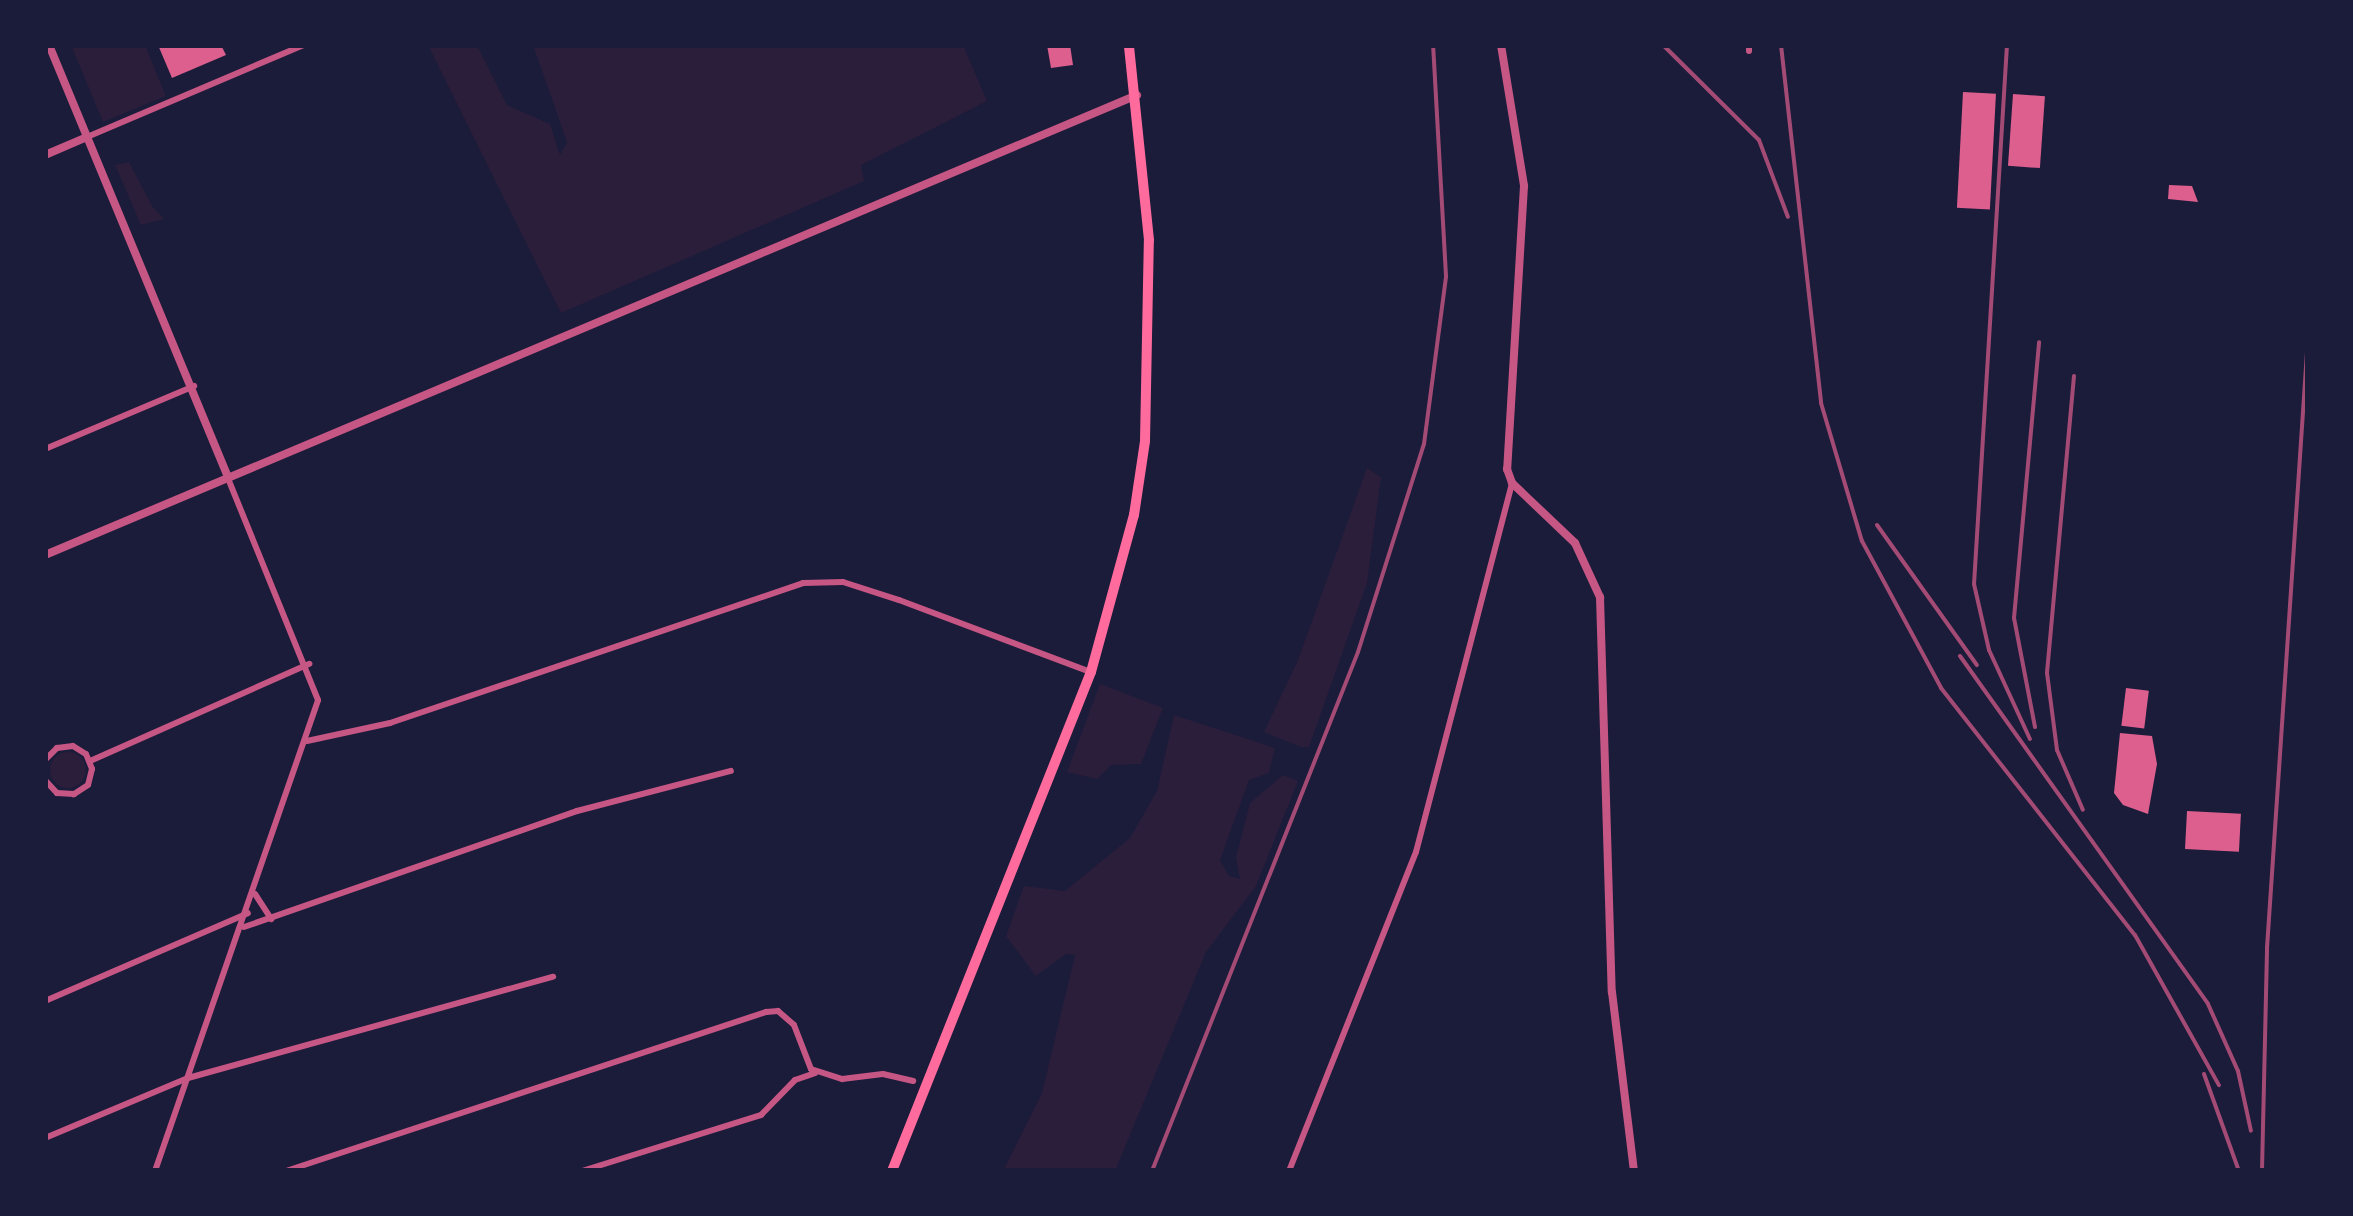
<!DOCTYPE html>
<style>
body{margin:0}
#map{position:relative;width:2353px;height:1216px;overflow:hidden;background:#1b1b3a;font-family:Barlow,sans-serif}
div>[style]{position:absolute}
.green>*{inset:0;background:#2a1e3b}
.round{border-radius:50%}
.building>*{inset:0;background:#dd5f8e;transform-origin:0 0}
.minor>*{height:6px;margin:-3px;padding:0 3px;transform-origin:3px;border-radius:3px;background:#c65784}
.tertiary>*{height:8px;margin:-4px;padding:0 4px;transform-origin:4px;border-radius:4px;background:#c65784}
.primary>*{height:10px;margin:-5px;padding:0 5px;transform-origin:5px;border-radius:5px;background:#ff6b9d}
.rail>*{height:4px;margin:-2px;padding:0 2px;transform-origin:2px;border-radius:2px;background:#a44b75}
span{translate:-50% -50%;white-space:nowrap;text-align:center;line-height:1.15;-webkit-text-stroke:10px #1b1b3a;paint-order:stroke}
.frame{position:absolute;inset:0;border:48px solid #1b1b3a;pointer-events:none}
</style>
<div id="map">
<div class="green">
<i style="clip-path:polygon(71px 45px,145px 45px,166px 96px,103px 122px)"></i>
<i style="clip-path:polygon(428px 45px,477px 45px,507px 105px,550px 124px,560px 155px,567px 142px,533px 45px,963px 45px,987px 101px,861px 165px,864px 181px,561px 313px)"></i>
<i style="clip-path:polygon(129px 162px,152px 206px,164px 219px,141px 225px,115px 165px)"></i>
<i style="clip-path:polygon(1367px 468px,1381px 477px,1367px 583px,1309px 747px,1301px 747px,1264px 732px,1298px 660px)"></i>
<i style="clip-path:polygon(1100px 684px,1163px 708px,1141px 764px,1111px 765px,1097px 779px,1067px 772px)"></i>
<i style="clip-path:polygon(1174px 715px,1275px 748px,1269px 773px,1249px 780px,1220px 860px,1229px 876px,1240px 879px,1236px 857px,1250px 803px,1283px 775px,1298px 781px,1256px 886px,1206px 952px,1115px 1171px,1003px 1171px,1042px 1093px,1075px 955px,1066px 954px,1036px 976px,1006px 936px,1024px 886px,1065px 891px,1130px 838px,1157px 791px)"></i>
<i class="round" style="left:50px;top:752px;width:36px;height:36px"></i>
</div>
<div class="building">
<i style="clip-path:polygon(158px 45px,221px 45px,226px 55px,172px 78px)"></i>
<i style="clip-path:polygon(1047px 45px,1070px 45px,1073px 65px,1051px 68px)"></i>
<i style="left:1963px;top:92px;width:33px;height:116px;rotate:3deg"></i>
<i style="left:2013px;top:94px;width:32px;height:72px;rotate:4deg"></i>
<i style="clip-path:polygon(2169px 185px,2192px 186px,2198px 202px,2168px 199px)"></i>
<i style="left:2126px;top:688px;width:23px;height:38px;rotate:7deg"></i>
<i style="clip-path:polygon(2120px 733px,2152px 736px,2157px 764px,2148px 814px,2123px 805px,2114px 793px)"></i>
<i style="left:2187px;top:811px;width:54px;height:38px;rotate:3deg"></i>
</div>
<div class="minor">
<i style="left:1749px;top:45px;width:6px;rotate:90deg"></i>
<i style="left:87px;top:137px;width:236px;rotate:-23deg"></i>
<i style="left:45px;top:449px;width:162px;rotate:-22.9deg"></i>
<i style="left:307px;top:741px;width:85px;rotate:-12.2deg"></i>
<i style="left:390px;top:723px;width:436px;rotate:-18.7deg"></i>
<i style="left:803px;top:583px;width:40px;rotate:-1.4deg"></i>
<i style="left:843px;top:582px;width:59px;rotate:17.8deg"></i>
<i style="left:899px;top:600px;width:205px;rotate:20.6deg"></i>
<i style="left:45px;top:760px;width:17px;rotate:-45deg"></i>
<i style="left:57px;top:748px;width:16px;rotate:-7deg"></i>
<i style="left:73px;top:746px;width:15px;rotate:32deg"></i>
<i style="left:86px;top:754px;width:16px;rotate:68deg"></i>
<i style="left:92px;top:769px;width:16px;rotate:104deg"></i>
<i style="left:88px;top:785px;width:17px;rotate:147deg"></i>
<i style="left:74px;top:794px;width:17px;rotate:-177deg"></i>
<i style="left:57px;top:793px;width:18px;rotate:-133deg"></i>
<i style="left:90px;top:761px;width:240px;rotate:-23.9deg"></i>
<i style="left:255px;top:894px;width:30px;rotate:57deg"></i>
<i style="left:244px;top:927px;width:353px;rotate:-19.2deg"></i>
<i style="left:577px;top:811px;width:159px;rotate:-14.6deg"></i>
<i style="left:45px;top:1001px;width:221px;rotate:-23.4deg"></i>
<i style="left:45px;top:1138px;width:155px;rotate:-22.8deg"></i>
<i style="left:188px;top:1078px;width:379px;rotate:-15.5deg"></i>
<i style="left:155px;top:1171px;width:498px;rotate:-70.9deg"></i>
<i style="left:318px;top:700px;width:240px;rotate:-112.1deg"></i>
<i style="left:286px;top:1171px;width:506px;rotate:-18.33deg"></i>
<i style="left:766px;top:1012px;width:12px;rotate:-5deg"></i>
<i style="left:778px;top:1011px;width:21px;rotate:41deg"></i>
<i style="left:794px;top:1025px;width:47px;rotate:68.9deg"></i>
<i style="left:811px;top:1069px;width:33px;rotate:18deg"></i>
<i style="left:842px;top:1079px;width:41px;rotate:-7deg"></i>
<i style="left:883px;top:1074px;width:31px;rotate:13deg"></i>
<i style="left:582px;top:1171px;width:188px;rotate:-17.4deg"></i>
<i style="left:761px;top:1115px;width:49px;rotate:-45.8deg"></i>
<i style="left:795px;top:1080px;width:21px;rotate:-19deg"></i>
<i style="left:1289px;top:1171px;width:343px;rotate:-68.3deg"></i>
<i style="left:1416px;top:852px;width:381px;rotate:-75.4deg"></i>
</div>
<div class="tertiary">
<i style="left:49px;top:45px;width:469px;rotate:67.5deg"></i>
<i style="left:1501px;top:45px;width:143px;rotate:80.7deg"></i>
<i style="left:1524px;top:186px;width:284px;rotate:93.4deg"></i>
<i style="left:1507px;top:469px;width:15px;rotate:70deg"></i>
<i style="left:1512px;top:483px;width:87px;rotate:43.6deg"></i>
<i style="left:1575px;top:543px;width:60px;rotate:65.2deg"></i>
<i style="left:1600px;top:597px;width:395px;rotate:88.3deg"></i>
<i style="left:1612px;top:992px;width:180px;rotate:83deg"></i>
<i style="left:45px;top:155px;width:46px;rotate:-23.2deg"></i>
<i style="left:45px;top:555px;width:1185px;rotate:-22.84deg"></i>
</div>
<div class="primary">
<i style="left:892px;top:1171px;width:537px;rotate:-68.26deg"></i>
<i style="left:1091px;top:672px;width:163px;rotate:-74.7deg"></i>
<i style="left:1134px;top:515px;width:75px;rotate:-81.5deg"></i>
<i style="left:1145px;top:441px;width:201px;rotate:-88.9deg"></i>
<i style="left:1149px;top:240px;width:196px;rotate:-95.9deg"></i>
</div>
<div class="rail">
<i style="left:1663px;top:45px;width:135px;rotate:44.7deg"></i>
<i style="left:1759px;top:140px;width:82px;rotate:69.4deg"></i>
<i style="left:1781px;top:45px;width:360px;rotate:83.6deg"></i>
<i style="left:1821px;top:403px;width:144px;rotate:73.5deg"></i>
<i style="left:1862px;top:541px;width:167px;rotate:61.7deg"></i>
<i style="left:1941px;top:688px;width:314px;rotate:51.9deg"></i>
<i style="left:2135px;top:935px;width:172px;rotate:60.8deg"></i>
<i style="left:2007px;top:45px;width:540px;rotate:93.5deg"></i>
<i style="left:1974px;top:584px;width:68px;rotate:77.2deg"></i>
<i style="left:1989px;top:650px;width:98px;rotate:65.3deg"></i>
<i style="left:2074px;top:376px;width:298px;rotate:95.2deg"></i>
<i style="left:2047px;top:673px;width:78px;rotate:82.6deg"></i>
<i style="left:2057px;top:750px;width:65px;rotate:66.6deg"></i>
<i style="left:1877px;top:525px;width:172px;rotate:54.5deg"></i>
<i style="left:1960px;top:656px;width:427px;rotate:54.5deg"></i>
<i style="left:2208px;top:1004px;width:73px;rotate:65.9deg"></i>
<i style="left:2238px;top:1071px;width:61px;rotate:77.8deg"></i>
<i style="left:2035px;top:727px;width:111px;rotate:-100.9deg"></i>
<i style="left:2014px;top:618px;width:277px;rotate:-84.8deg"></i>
<i style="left:2204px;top:1074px;width:103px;rotate:70.2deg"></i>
<i style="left:1152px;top:1171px;width:558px;rotate:-68.35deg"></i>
<i style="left:1358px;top:652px;width:218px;rotate:-72.4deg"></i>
<i style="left:1424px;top:444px;width:169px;rotate:-82.5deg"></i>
<i style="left:1446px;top:276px;width:231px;rotate:-93.2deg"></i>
<i style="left:2262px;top:1171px;width:223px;rotate:-88.7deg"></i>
<i style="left:2267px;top:948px;width:612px;rotate:-86.16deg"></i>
</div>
<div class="frame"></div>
</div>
